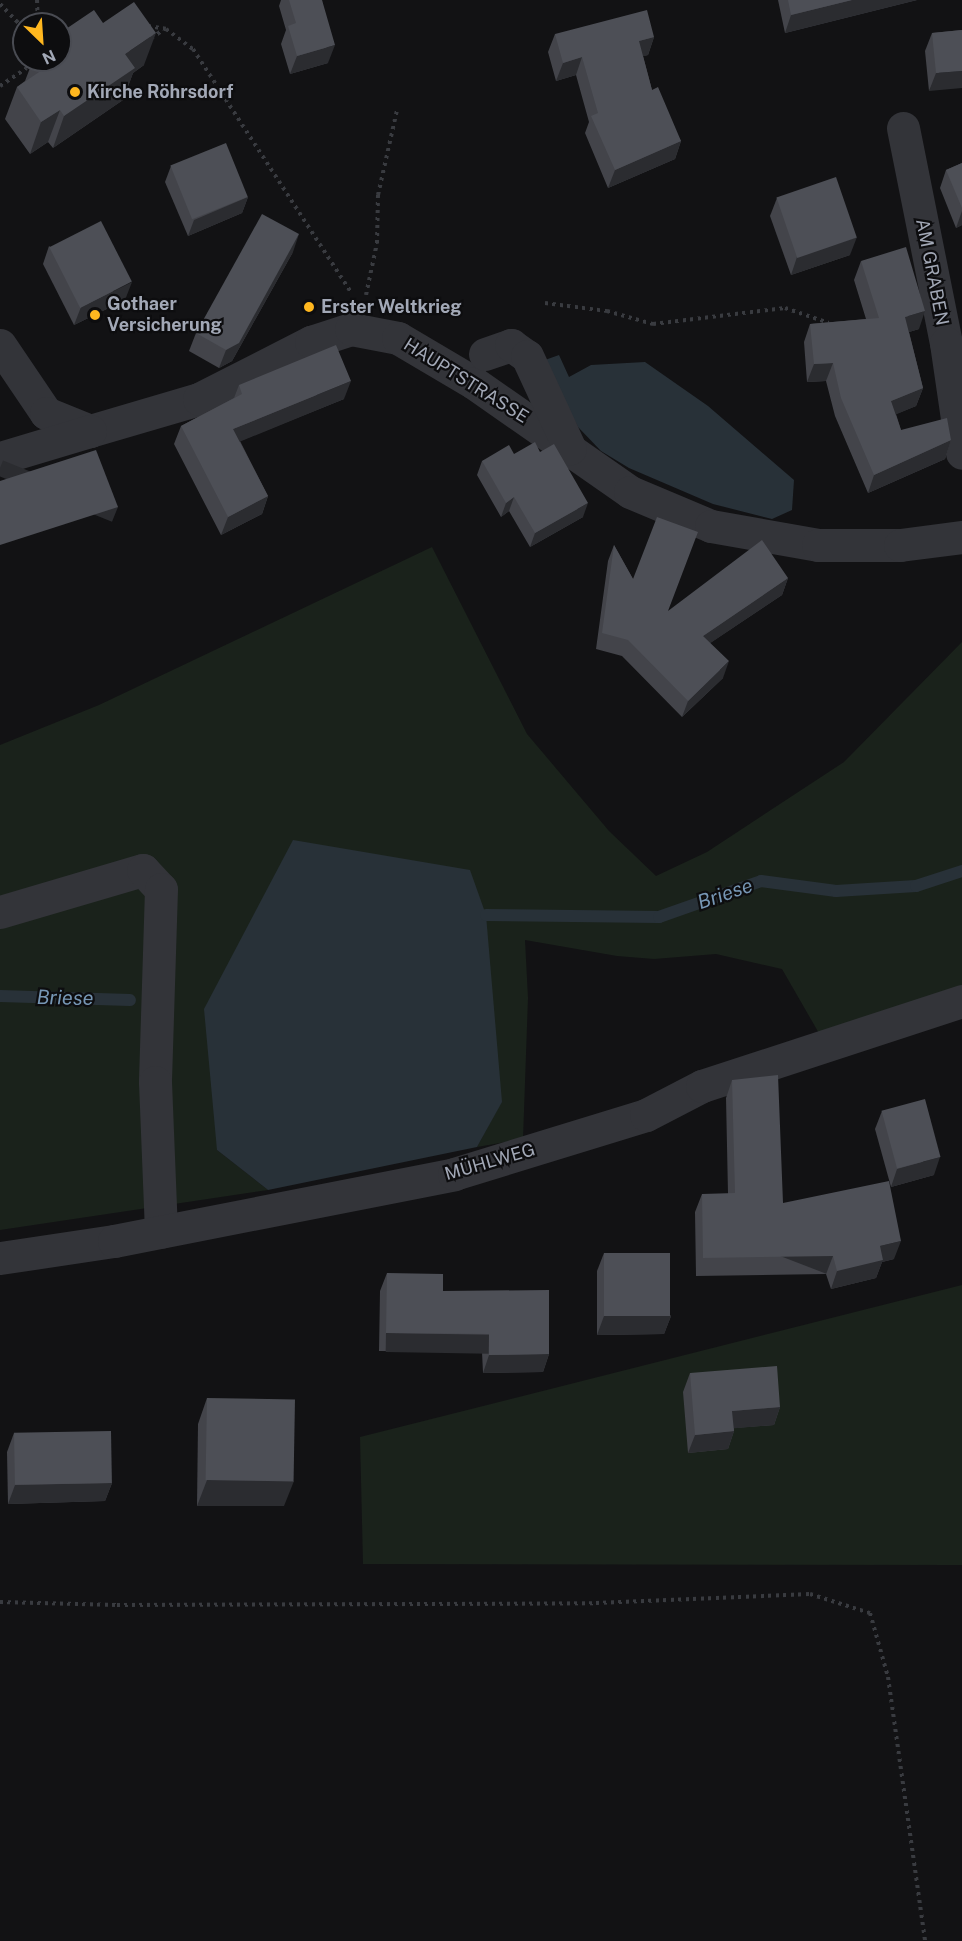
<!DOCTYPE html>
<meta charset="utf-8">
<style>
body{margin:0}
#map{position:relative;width:962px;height:1941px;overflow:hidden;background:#121214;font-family:"Public Sans",sans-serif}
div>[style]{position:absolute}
.green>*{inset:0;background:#1a221b}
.water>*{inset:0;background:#283138}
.stream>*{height:12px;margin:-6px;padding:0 6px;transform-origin:6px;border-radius:6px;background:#283138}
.path>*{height:4px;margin-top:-2px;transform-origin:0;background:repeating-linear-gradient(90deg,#393b40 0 3px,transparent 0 7.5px)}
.minor>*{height:33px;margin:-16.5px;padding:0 16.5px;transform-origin:16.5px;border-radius:16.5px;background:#333439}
.wall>*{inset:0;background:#43444a}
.shaded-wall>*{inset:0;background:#2b2c30;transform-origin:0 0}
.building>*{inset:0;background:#4d4f56;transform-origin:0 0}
.dots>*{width:16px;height:16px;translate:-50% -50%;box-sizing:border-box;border:3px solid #0d0d0f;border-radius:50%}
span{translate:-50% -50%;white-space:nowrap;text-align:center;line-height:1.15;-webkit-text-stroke:4.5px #0d0d0f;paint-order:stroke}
.poi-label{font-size:18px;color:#a2a8b6;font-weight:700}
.left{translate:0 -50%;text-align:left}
.street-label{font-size:18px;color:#a2a8b6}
.water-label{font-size:20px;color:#7696b4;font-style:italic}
.north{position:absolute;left:12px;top:12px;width:60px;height:60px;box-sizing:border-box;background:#0d0d0f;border:2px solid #494b52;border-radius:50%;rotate:155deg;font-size:16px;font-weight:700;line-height:24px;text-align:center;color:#a2a8b6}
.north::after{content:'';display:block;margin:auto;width:21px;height:27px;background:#ffb71f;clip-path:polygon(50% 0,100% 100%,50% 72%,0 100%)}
</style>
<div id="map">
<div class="green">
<i style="clip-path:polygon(432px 547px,527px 734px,609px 831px,656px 876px,707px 852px,844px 762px,962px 642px,962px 986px,820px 1035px,782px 969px,716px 954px,654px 959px,617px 956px,525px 940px,528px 998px,523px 1139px,477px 1147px,502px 1101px,217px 1150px,268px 1190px,0 1230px,0 745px,99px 705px)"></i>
<i style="clip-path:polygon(962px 1285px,962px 1565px,363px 1564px,360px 1437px)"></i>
</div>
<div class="water">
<i style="clip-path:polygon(559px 355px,569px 377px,591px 365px,645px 362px,708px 406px,794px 480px,792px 510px,772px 519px,713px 504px,629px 468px,601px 451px,578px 427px,559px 391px,545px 360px)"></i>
<i style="clip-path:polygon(293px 840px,470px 870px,486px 915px,502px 1102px,477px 1147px,268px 1190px,217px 1150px,204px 1009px)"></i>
</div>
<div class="stream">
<i style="left:486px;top:915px;width:173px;rotate:0.7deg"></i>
<i style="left:659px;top:917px;width:108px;rotate:-19.4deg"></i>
<i style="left:761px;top:881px;width:76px;rotate:7.6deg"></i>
<i style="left:836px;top:891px;width:80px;rotate:-3.6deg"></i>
<i style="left:916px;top:886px;width:48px;rotate:-18.1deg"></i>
<i style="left:0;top:996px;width:130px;rotate:1.8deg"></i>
</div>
<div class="path">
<i style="left:37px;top:0;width:24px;rotate:88deg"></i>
<i style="left:0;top:4px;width:35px;rotate:46deg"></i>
<i style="left:148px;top:26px;width:18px;rotate:9deg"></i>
<i style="left:166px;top:29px;width:34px;rotate:37deg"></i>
<i style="left:193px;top:49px;width:292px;rotate:57deg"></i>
<i style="left:151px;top:38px;width:17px;rotate:-33deg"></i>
<i style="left:0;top:86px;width:32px;rotate:-34deg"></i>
<i style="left:27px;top:68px;width:8px;rotate:-76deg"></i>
<i style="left:366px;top:295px;width:53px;rotate:-78.1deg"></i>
<i style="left:377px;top:243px;width:48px;rotate:-88.8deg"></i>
<i style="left:378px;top:195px;width:87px;rotate:-77.4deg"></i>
<i style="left:545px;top:303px;width:63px;rotate:7.4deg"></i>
<i style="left:607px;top:311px;width:48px;rotate:15.8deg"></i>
<i style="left:653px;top:324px;width:133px;rotate:-6.9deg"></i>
<i style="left:785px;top:308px;width:46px;rotate:18.8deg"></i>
<i style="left:0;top:1602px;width:117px;rotate:1.5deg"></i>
<i style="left:117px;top:1605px;width:479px;rotate:-0.2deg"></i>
<i style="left:596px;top:1603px;width:214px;rotate:-2.4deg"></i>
<i style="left:810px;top:1594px;width:63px;rotate:17.6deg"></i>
<i style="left:870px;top:1613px;width:66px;rotate:74.3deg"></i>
<i style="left:888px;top:1677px;width:267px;rotate:82deg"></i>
</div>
<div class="minor">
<i style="left:903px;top:128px;width:219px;rotate:78.7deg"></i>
<i style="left:946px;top:343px;width:111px;rotate:81.7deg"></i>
<i style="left:0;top:345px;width:82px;rotate:55.9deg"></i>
<i style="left:46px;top:413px;width:48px;rotate:22.2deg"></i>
<i style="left:90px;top:431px;width:114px;rotate:-16.4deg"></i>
<i style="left:199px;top:399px;width:126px;rotate:-27deg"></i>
<i style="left:311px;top:342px;width:42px;rotate:-18deg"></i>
<i style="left:351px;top:329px;width:48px;rotate:10.8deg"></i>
<i style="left:398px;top:338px;width:88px;rotate:30.6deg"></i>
<i style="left:474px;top:383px;width:190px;rotate:34.9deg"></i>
<i style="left:630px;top:492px;width:88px;rotate:22.8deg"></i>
<i style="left:711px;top:526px;width:109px;rotate:10.1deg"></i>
<i style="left:818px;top:545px;width:82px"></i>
<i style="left:900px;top:545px;width:63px;rotate:-7.4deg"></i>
<i style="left:485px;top:354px;width:28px;rotate:-19deg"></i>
<i style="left:511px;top:345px;width:19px;rotate:35deg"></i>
<i style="left:527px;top:356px;width:102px;rotate:65.2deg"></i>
<i style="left:0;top:458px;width:94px;rotate:-16.7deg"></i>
<i style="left:0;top:912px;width:149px;rotate:-16.4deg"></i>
<i style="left:143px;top:870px;width:26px;rotate:47deg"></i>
<i style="left:161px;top:889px;width:193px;rotate:91.8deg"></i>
<i style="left:155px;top:1082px;width:150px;rotate:87.7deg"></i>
<i style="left:0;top:1258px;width:115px;rotate:-8.5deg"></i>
<i style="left:114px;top:1241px;width:347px;rotate:-11.1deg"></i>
<i style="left:454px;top:1174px;width:201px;rotate:-17.1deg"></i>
<i style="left:646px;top:1115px;width:63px;rotate:-27.4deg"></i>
<i style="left:702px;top:1086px;width:274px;rotate:-18.1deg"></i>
</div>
<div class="wall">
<i style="clip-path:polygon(281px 0,322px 0,328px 63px,290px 74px,281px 44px,286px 30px,279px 6px)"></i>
<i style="clip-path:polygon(778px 0,917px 0,785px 33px)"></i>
<i style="clip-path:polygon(103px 23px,144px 65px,133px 73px,123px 100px,53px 148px,48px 142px,30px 154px,5px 119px,17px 87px,25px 81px,33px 60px,60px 60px)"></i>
<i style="clip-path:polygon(962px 30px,929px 91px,925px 51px,932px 33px)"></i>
<i style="clip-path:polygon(555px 34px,654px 37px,648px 55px,643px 56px,652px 90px,681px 141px,675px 159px,608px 188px,585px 133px,589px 122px,576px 75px,556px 81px,548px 52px)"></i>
<i style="clip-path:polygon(962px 163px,962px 225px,956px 228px,940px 188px,946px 170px)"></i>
<i style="clip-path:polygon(171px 166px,248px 197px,242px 213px,188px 236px,165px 182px)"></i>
<i style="clip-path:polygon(777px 198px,850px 255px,791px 275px,770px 216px)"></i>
<i style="clip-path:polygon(49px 246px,125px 300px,74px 325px,43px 264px)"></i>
<i style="clip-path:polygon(293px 252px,232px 361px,219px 368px,189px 351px,196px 333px)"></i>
<i style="clip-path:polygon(861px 261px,919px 329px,909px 332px,923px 388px,916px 406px,896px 414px,901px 430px,951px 440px,945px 459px,868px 493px,835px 416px,826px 381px,807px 382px,804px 342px,810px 324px,866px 319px,854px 280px)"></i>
<i style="clip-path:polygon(239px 385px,344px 399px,240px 441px,268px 496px,262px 514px,221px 535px,174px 444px,181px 426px,234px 398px)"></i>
<i style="clip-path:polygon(540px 452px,583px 517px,530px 547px,509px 511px,501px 517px,477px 475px,482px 461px,514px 454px)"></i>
<i style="clip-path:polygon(614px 545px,633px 579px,668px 611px,788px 578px,782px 595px,710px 643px,723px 678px,682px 717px,622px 656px,596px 649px,608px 561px)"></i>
<i style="clip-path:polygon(732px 1080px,783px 1203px,894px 1259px,882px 1262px,876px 1278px,831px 1289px,826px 1274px,696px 1276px,695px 1212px,702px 1194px,728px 1194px,726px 1098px)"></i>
<i style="clip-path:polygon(882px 1111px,934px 1175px,891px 1187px,875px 1129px)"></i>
<i style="clip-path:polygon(604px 1253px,671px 1316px,664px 1334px,597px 1335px,597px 1271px)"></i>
<i style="clip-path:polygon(387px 1273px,443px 1291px,549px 1354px,543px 1372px,483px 1373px,482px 1352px,379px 1351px,380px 1291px)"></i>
<i style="clip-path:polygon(690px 1373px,780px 1407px,774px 1425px,734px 1428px,734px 1431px,728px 1449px,688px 1453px,683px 1392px)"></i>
<i style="clip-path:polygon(207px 1398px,284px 1506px,197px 1506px,198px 1424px)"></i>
<i style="clip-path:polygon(14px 1433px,112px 1483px,105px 1501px,8px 1504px,7px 1452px)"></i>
</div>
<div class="shaded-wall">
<i style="clip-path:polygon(852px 0,917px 0,785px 33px,791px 15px)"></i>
<i style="clip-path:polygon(156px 33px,144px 65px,133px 73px,123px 100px,53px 148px,64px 116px,125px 54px)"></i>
<i style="clip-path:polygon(654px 37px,648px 55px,633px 59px,639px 41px)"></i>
<i style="clip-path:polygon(335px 45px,328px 63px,290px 74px,297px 56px)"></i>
<i style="clip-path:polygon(582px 57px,576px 75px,556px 81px,563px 63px)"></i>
<i style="clip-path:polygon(962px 71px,962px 88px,929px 91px,936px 73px)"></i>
<i style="clip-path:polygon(60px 110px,48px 142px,30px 154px,41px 122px)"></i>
<i style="clip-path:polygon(681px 141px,675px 159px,608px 188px,615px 170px)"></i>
<i style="clip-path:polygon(248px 197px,242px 213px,188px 236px,194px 220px)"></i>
<i style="clip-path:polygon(962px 211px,962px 225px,956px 228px)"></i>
<i style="clip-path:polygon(299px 234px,293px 252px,232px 361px,219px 368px,226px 350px)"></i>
<i style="clip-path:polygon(857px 237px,850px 255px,791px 275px,797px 257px)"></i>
<i style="clip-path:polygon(132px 282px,125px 300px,74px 325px,81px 307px)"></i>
<i style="clip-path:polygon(925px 311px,919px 329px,899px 335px,905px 317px)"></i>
<i style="clip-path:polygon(833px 363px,826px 381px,807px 382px,814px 364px)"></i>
<i style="clip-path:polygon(351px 381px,344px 399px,227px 447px,233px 429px)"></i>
<i style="clip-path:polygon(923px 388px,916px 406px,885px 419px,891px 401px)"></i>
<i style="clip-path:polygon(951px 440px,945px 459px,868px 493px,874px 475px)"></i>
<i style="clip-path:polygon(268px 496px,262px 514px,221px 535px,228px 517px)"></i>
<i style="clip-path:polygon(514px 497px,509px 511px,501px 517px,506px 503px)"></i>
<i style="clip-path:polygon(588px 503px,583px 517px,530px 547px,535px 533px)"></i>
<i style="left:118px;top:507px;width:16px;height:124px;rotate:112deg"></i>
<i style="clip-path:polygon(788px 578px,782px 595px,697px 652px,703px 636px)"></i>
<i style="clip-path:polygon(729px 661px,723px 678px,682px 717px,688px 701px)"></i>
<i style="clip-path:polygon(940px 1157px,934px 1175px,891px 1187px,897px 1169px)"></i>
<i style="clip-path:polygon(901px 1241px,894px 1259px,882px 1262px,876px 1278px,831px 1289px,837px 1271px,880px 1246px)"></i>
<i style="left:833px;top:1256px;width:19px;height:130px;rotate:111deg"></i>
<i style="clip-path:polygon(604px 1316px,671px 1316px,664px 1334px,597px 1335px)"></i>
<i style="left:386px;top:1333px;width:103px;height:19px;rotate:1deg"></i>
<i style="clip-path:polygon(549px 1354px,543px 1372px,483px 1373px,489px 1355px)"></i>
<i style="clip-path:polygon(780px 1407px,774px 1425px,726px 1429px,732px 1411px)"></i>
<i style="clip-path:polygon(734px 1431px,728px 1449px,688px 1453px,695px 1435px)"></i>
<i style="clip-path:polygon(207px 1480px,294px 1481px,284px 1506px,197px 1506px)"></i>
<i style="clip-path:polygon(112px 1483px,105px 1501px,8px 1504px,15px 1485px)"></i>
</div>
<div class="building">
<i style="clip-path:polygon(289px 0,322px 0,335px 45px,297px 56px,288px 26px,296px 23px)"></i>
<i style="clip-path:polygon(788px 0,852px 0,791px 15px)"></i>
<i style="clip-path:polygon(134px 2px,156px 33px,125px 54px,135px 68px,64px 116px,60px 110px,41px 122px,17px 87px,48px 66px,44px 60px,60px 60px,60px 33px,94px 10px,103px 23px)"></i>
<i style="clip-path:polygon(647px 10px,654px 37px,639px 41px,652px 90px,658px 87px,681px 141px,615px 170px,591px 116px,598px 113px,582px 57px,563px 63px,555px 34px)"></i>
<i style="clip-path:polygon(962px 30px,962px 71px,936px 73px,932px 33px)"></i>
<i style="left:226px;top:143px;width:58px;height:60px;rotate:68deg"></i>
<i style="clip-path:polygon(962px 163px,962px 208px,946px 170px)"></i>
<i style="left:836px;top:177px;width:64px;height:63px;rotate:71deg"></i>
<i style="clip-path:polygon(262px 214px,299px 234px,239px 343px,226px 350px,196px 333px)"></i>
<i style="left:101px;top:221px;width:68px;height:58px;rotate:63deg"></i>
<i style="clip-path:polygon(906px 247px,925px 311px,905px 317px,923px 388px,891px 401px,901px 430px,947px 418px,951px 440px,874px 475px,841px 398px,833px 363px,814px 364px,810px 324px,879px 318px,861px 261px)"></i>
<i style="clip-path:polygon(336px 345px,351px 381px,233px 429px,268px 496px,228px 517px,181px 426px,242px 394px,239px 385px)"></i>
<i style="clip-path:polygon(535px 442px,540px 452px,554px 444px,588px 503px,535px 533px,514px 497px,506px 503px,482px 461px,509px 445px,514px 454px)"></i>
<i style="clip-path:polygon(96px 450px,118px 507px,0 545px,0 481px)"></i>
<i style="clip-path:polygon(657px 517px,698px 532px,668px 611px,762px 540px,788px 578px,703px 636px,729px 661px,688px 701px,628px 640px,602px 633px,614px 545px,633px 579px)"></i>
<i style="clip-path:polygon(778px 1075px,783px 1203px,889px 1181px,901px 1241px,880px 1246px,883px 1260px,837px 1271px,833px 1256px,703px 1258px,702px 1194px,735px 1193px,732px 1080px)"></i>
<i style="left:925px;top:1099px;width:60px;height:45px;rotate:75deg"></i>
<i style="left:604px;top:1253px;width:66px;height:63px"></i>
<i style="clip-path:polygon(387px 1273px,443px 1274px,443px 1291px,549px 1290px,549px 1354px,489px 1355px,489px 1334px,386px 1333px)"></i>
<i style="clip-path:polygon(777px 1366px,780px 1407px,732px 1411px,734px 1431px,695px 1435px,690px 1373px)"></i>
<i style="left:207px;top:1398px;width:88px;height:82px;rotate:1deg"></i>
<i style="left:111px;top:1431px;width:52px;height:97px;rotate:89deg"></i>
</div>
<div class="dots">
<i style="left:75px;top:92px;background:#ffb71f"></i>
<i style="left:309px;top:307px;background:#ffb71f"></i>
<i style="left:95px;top:315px;background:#ffb71f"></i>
</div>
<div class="poi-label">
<span class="left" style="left:87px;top:92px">Kirche Röhrsdorf</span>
<span class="left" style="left:107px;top:315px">Gothaer<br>Versicherung</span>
<span class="left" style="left:321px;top:307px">Erster Weltkrieg</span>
</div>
<div class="street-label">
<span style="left:932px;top:272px;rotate:79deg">AM GRABEN</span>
<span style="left:466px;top:381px;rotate:32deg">HAUPTSTRASSE</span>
<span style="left:490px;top:1162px;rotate:-16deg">MÜHLWEG</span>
</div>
<div class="water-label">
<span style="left:725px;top:894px;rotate:-19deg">Briese</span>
<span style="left:65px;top:998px;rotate:1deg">Briese</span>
</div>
<div class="north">N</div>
</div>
